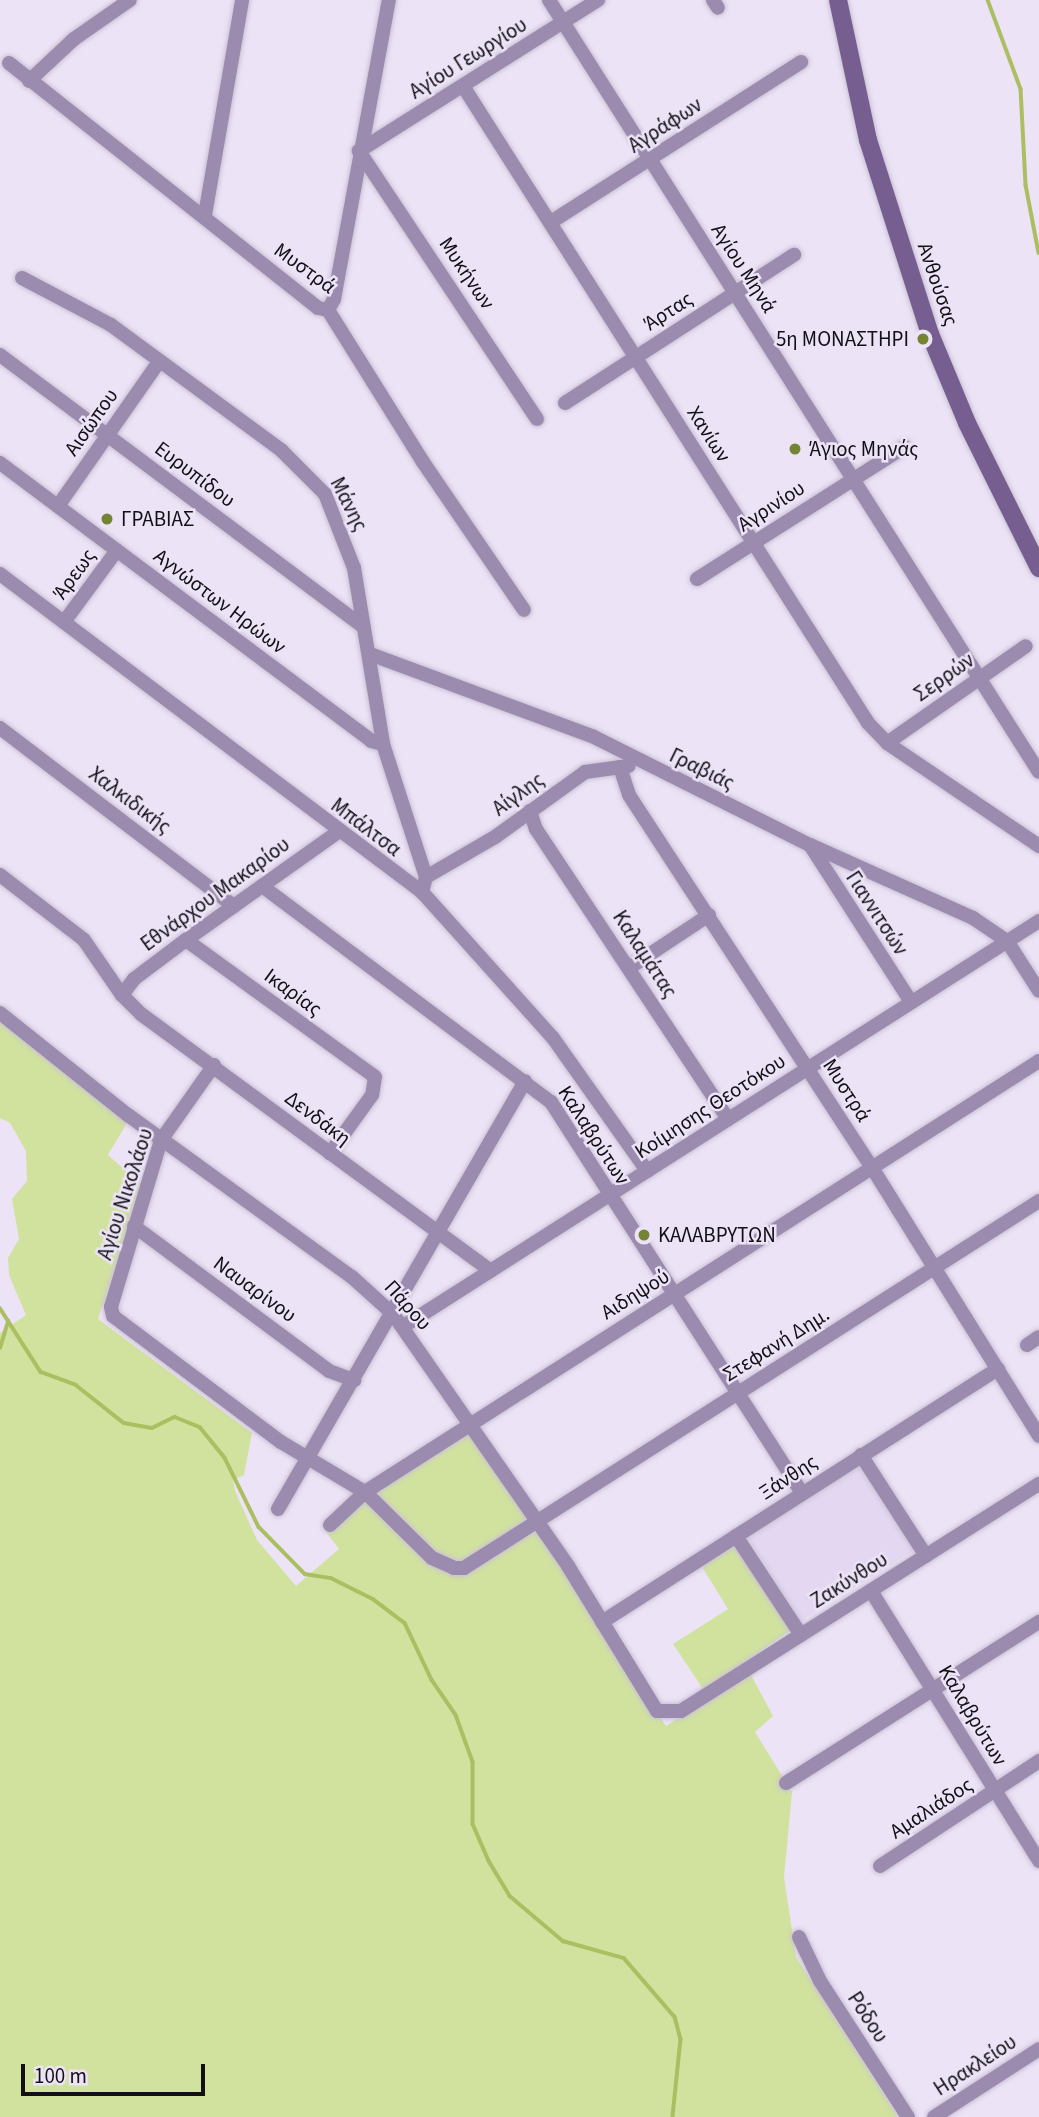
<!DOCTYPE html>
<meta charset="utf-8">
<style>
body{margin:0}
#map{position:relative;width:1039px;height:2117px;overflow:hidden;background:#ece3f7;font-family:"Source Sans 3",sans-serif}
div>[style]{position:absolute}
.built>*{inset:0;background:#e3d7f2;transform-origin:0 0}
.green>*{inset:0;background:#d1e29f}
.stream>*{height:3.5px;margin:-1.75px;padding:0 1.75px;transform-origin:1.75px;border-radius:1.75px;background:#abbf62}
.roads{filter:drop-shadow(0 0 2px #c9c1d3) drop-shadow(0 0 2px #c9c1d3)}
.street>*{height:14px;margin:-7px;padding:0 7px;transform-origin:7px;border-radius:7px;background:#9b8bae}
.secondary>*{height:18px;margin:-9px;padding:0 9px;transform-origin:9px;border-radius:9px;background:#765e91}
.dots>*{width:19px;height:19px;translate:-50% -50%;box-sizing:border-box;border:4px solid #ece3f7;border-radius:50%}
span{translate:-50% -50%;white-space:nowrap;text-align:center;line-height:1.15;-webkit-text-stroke:5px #ece3f7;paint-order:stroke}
.street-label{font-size:21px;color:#120f15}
.poi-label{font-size:21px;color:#120f15}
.right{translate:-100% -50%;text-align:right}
.left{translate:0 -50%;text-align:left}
.scale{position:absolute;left:21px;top:2064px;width:184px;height:32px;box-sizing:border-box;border:4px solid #120f15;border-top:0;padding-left:9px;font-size:21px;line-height:24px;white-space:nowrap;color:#120f15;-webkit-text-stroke:5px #ece3f7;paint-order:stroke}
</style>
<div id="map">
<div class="built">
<i style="left:861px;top:1464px;width:101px;height:135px;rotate:58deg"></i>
</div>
<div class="green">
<i style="clip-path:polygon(0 1020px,127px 1123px,108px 1155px,142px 1185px,98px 1319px,252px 1433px,244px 1475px,233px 1480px,235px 1491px,257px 1540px,296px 1586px,339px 1549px,326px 1532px,363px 1500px,468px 1432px,568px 1572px,666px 1726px,709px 1698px,673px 1644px,728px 1609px,699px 1562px,733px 1539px,792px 1629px,744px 1662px,773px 1716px,755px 1732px,792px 1792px,784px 1877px,796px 1957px,898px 2117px,0 2117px,0 1333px,26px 1315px,9px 1275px,8px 1258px,19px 1239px,12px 1199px,27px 1181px,26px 1151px,10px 1123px,0 1118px)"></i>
</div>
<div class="stream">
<i style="left:988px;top:0;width:95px;rotate:69.7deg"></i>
<i style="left:1021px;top:89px;width:96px;rotate:87deg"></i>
<i style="left:1026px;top:185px;width:69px;rotate:79.2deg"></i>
<i style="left:0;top:1308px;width:76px;rotate:57.4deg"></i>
<i style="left:41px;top:1372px;width:37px;rotate:20deg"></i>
<i style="left:76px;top:1385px;width:61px;rotate:38.4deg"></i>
<i style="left:124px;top:1423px;width:28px;rotate:10deg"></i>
<i style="left:152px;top:1428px;width:25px;rotate:-26deg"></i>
<i style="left:175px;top:1417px;width:27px;rotate:22deg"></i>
<i style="left:200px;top:1427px;width:40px;rotate:51deg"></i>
<i style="left:225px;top:1458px;width:77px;rotate:63.8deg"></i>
<i style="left:259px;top:1527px;width:66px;rotate:45.6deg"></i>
<i style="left:305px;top:1574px;width:26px;rotate:9deg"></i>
<i style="left:331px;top:1578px;width:47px;rotate:26.6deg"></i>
<i style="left:373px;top:1599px;width:40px;rotate:37deg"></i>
<i style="left:405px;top:1623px;width:63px;rotate:64.7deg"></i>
<i style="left:432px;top:1680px;width:42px;rotate:55.6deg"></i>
<i style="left:456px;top:1715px;width:50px;rotate:70.1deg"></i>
<i style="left:473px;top:1762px;width:62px;rotate:90deg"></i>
<i style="left:473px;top:1824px;width:40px;rotate:66.6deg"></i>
<i style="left:489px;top:1861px;width:41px;rotate:59deg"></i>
<i style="left:510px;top:1896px;width:70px;rotate:40.3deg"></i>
<i style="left:563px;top:1941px;width:63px;rotate:15.6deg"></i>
<i style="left:624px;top:1958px;width:78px;rotate:49.2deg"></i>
<i style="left:675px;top:2017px;width:23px;rotate:75deg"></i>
<i style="left:681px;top:2039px;width:78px;rotate:95.9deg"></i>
<i style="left:0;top:1348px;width:28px;rotate:-73deg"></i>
</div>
<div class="roads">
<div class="street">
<i style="left:549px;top:0;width:914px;rotate:57.6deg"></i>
<i style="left:713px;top:0;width:9px;rotate:58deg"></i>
<i style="left:9px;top:63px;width:394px;rotate:38.4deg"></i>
<i style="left:318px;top:308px;width:10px;rotate:11deg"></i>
<i style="left:29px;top:81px;width:62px;rotate:-43deg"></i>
<i style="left:74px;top:39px;width:68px;rotate:-34.9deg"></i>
<i style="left:463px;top:86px;width:755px;rotate:57.55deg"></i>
<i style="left:868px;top:723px;width:28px;rotate:46deg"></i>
<i style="left:887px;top:743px;width:184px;rotate:34.1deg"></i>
<i style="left:205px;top:215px;width:218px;rotate:-80.2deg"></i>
<i style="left:551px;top:222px;width:297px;rotate:-32.6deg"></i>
<i style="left:22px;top:278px;width:101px;rotate:27.8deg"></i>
<i style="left:111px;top:325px;width:211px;rotate:36.3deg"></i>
<i style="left:281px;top:450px;width:62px;rotate:45deg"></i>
<i style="left:325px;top:494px;width:79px;rotate:68.6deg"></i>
<i style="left:354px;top:568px;width:178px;rotate:80.6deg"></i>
<i style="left:383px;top:744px;width:140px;rotate:72.1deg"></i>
<i style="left:426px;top:877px;width:16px;rotate:105deg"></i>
<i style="left:328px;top:310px;width:179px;rotate:58deg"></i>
<i style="left:423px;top:462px;width:179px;rotate:55.7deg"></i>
<i style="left:328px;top:310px;width:13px;rotate:-61deg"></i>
<i style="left:334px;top:299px;width:304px;rotate:-79.6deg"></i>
<i style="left:0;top:355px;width:454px;rotate:36.8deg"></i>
<i style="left:565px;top:403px;width:273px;rotate:-32.9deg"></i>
<i style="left:537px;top:419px;width:322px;rotate:-123.6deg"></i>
<i style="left:359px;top:151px;width:283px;rotate:-32.3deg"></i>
<i style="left:0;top:463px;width:464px;rotate:36.8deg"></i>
<i style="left:371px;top:741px;width:12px;rotate:14deg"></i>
<i style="left:58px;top:506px;width:176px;rotate:-55deg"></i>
<i style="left:0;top:574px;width:528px;rotate:37deg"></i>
<i style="left:422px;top:892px;width:196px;rotate:48.1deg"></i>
<i style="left:553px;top:1038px;width:163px;rotate:54.7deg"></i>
<i style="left:697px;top:579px;width:246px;rotate:-32.5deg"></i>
<i style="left:64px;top:622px;width:89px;rotate:-53.6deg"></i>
<i style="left:370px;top:654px;width:237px;rotate:20.3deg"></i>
<i style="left:592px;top:736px;width:244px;rotate:26.6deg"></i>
<i style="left:810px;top:845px;width:179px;rotate:24.1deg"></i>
<i style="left:973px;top:918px;width:41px;rotate:34.1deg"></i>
<i style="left:1007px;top:941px;width:59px;rotate:57.4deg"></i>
<i style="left:0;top:728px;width:294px;rotate:37.3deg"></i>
<i style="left:887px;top:743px;width:169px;rotate:-34.9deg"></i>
<i style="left:620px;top:767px;width:29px;rotate:72deg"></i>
<i style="left:629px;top:795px;width:443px;rotate:56.9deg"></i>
<i style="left:871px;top:1166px;width:318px;rotate:58.1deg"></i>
<i style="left:530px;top:811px;width:19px;rotate:72deg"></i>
<i style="left:536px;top:829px;width:348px;rotate:56.5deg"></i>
<i style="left:810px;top:845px;width:187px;rotate:57.2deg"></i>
<i style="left:0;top:875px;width:106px;rotate:37.7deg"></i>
<i style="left:84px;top:940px;width:67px;rotate:55.4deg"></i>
<i style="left:122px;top:995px;width:27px;rotate:45deg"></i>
<i style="left:141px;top:1014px;width:434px;rotate:36.3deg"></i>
<i style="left:426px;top:877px;width:80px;rotate:-30.1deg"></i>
<i style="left:495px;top:837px;width:111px;rotate:-35.8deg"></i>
<i style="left:585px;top:772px;width:44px;rotate:-7.8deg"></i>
<i style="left:262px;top:886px;width:361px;rotate:36.8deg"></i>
<i style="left:551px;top:1102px;width:465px;rotate:57.3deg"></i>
<i style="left:186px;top:940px;width:233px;rotate:35.9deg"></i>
<i style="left:375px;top:1077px;width:18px;rotate:99deg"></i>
<i style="left:372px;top:1095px;width:72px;rotate:125.9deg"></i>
<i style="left:629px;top:968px;width:96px;rotate:-33.5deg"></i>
<i style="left:122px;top:995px;width:20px;rotate:-53deg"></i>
<i style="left:134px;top:979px;width:65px;rotate:-36.9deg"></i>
<i style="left:186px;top:940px;width:186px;rotate:-35.4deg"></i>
<i style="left:0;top:1013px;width:164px;rotate:38.6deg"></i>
<i style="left:128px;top:1115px;width:276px;rotate:35.9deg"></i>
<i style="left:352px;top:1277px;width:55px;rotate:42.1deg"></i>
<i style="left:393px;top:1314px;width:307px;rotate:55.2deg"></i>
<i style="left:568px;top:1566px;width:170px;rotate:58.5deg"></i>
<i style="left:657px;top:1711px;width:24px"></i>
<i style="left:681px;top:1711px;width:424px;rotate:-32.4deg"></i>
<i style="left:214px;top:1065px;width:92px;rotate:125.2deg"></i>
<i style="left:161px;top:1140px;width:174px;rotate:106.7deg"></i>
<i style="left:111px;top:1307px;width:9px;rotate:77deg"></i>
<i style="left:113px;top:1316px;width:210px;rotate:36.9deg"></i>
<i style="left:281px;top:1442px;width:98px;rotate:30.8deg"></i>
<i style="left:365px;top:1492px;width:94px;rotate:44.6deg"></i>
<i style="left:432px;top:1558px;width:24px;rotate:24deg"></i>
<i style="left:454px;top:1568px;width:10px"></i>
<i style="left:464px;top:1568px;width:682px;rotate:-32.55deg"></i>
<i style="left:134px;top:1226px;width:243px;rotate:36.6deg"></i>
<i style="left:329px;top:1371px;width:27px;rotate:20deg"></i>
<i style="left:404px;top:1326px;width:753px;rotate:-32.53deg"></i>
<i style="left:1027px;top:1345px;width:14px;rotate:-34deg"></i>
<i style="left:861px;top:1455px;width:120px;rotate:57.2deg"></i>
<i style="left:278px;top:1509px;width:494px;rotate:-60deg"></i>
<i style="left:330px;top:1525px;width:48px;rotate:-43.3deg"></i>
<i style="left:365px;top:1492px;width:800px;rotate:-32.6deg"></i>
<i style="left:736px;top:1536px;width:118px;rotate:56.7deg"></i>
<i style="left:871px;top:1591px;width:318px;rotate:58.1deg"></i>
<i style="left:602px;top:1622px;width:470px;rotate:-32.6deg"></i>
<i style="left:786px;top:1783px;width:300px;rotate:-32.5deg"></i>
<i style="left:880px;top:1866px;width:191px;rotate:-33.4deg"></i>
<i style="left:799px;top:1937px;width:49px;rotate:64.5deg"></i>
<i style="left:820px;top:1981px;width:162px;rotate:57.1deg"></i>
<i style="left:934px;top:2117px;width:125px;rotate:-32.9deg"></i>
</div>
<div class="secondary">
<i style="left:838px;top:0;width:143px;rotate:77.9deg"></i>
<i style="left:868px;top:140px;width:204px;rotate:72.3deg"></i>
<i style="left:930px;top:334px;width:96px;rotate:67.4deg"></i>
<i style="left:967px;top:423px;width:162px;rotate:63.6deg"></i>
</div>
</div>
<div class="dots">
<i style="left:923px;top:339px;background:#748433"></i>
<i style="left:795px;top:449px;background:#748433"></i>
<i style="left:107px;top:519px;background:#748433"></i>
<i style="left:644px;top:1235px;background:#748433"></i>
</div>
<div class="street-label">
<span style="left:468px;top:58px;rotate:-32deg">Αγίου Γεωργίου</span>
<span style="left:665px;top:125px;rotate:-33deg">Αγράφων</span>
<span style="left:305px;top:268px;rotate:36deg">Μυστρά</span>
<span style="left:744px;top:268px;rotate:57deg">Αγίου Μηνά</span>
<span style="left:467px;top:273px;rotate:56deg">Μυκήνων</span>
<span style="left:938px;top:284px;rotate:71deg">Ανθούσας</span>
<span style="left:668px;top:311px;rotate:-33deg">Άρτας</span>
<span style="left:91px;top:422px;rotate:-55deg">Αισώπου</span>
<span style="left:709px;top:434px;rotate:57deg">Χανίων</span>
<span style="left:195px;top:474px;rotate:37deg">Ευρυπίδου</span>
<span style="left:349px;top:504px;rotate:63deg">Μάνης</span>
<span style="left:771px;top:506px;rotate:-33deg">Αγρινίου</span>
<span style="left:74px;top:574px;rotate:-54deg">Άρεως</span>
<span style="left:220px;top:601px;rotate:37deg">Αγνώστων Ηρώων</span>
<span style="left:944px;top:677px;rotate:-35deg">Σερρών</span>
<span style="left:702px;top:769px;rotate:26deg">Γραβιάς</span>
<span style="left:518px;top:794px;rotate:-36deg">Αίγλης</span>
<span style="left:130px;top:800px;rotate:37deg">Χαλκιδικής</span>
<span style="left:366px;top:827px;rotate:37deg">Μπάλτσα</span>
<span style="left:215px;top:894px;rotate:-36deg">Εθνάρχου Μακαρίου</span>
<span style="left:877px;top:913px;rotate:57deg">Γιαννιτσών</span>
<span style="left:645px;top:954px;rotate:57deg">Καλαμάτας</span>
<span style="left:293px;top:992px;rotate:36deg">Ικαρίας</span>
<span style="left:847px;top:1090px;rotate:57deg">Μυστρά</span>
<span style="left:710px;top:1106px;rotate:-33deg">Κοίμησης Θεοτόκου</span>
<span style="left:318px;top:1118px;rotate:37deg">Δενδάκη</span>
<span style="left:594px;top:1135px;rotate:57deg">Καλαβρύτων</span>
<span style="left:125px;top:1194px;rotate:-72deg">Αγίου Νικολάου</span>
<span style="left:255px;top:1289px;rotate:36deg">Ναυαρίνου</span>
<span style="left:635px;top:1294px;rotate:-32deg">Αιδηψού</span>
<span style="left:408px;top:1305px;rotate:48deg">Πάρου</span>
<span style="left:776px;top:1344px;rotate:-32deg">Στεφανή Δημ.</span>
<span style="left:788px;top:1477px;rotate:-33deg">Ξάνθης</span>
<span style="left:849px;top:1580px;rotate:-32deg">Ζακύνθου</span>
<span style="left:973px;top:1715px;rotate:59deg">Καλαβρύτων</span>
<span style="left:931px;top:1808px;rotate:-33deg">Αμαλιάδος</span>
<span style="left:868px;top:2017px;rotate:57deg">Ρόδου</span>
<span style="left:975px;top:2065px;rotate:-33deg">Ηρακλείου</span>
</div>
<div class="poi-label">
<span class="right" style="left:909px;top:339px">5η ΜΟΝΑΣΤΗΡΙ</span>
<span class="left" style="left:809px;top:449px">Άγιος Μηνάς</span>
<span class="left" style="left:121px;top:519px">ΓΡΑΒΙΑΣ</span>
<span class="left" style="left:658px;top:1235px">ΚΑΛΑΒΡΥΤΩΝ</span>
</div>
<div class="scale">100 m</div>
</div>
